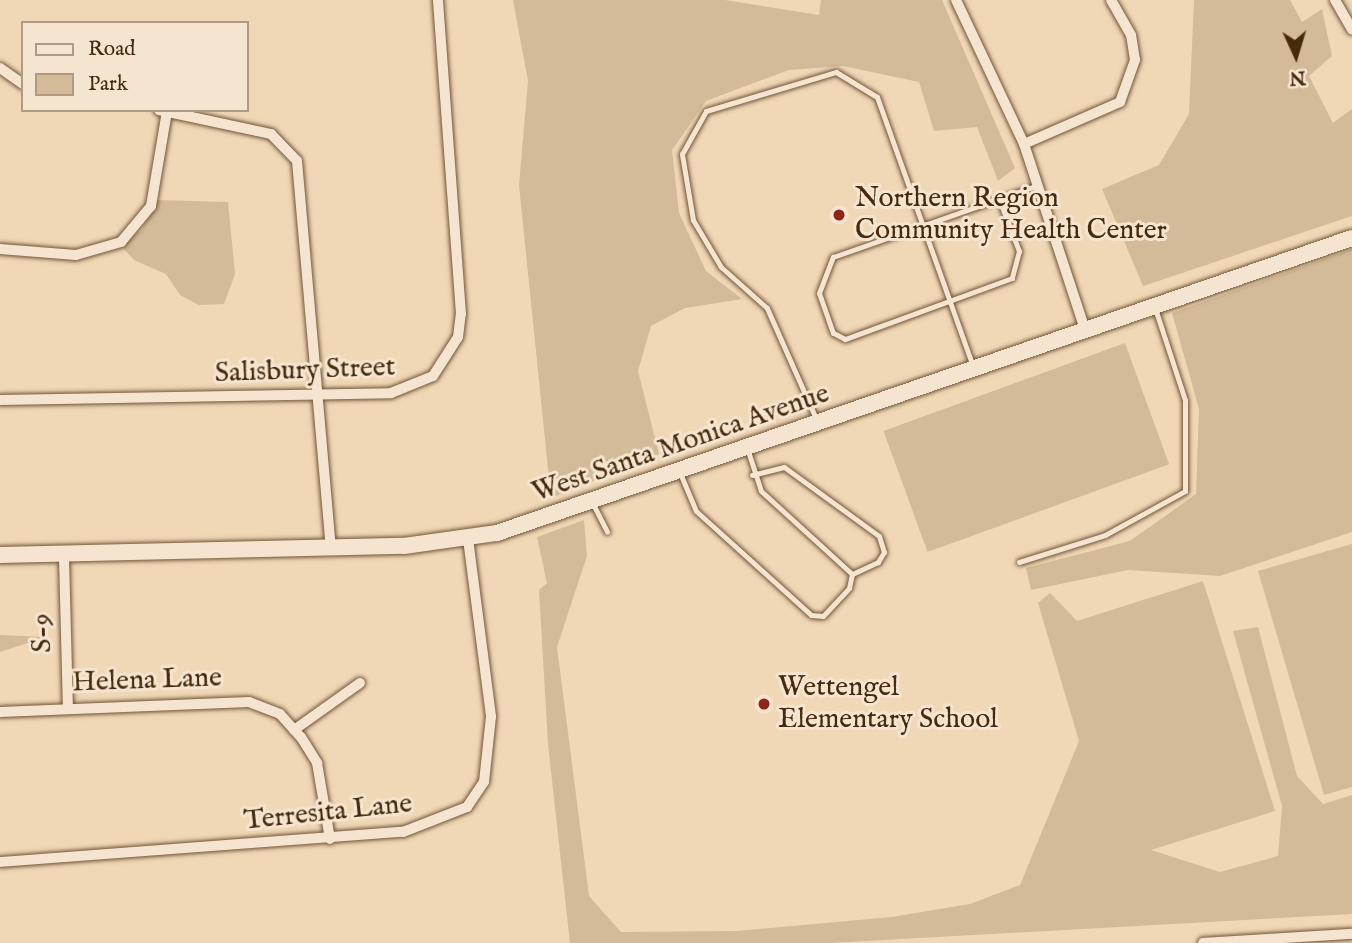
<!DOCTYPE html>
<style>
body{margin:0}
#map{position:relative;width:1352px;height:943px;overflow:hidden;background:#f0d7b6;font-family:"IM FELL English",serif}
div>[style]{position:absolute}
.green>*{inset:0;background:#d3ba99;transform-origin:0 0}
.roads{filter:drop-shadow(0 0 2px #715537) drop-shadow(0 0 2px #715537)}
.lane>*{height:5px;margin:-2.5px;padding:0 2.5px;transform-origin:2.5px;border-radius:2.5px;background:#f5e5d0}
.street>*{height:10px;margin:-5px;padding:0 5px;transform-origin:5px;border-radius:5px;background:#f5e5d0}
.secondary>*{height:16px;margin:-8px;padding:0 8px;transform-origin:8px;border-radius:8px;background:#f5e5d0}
.dots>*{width:19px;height:19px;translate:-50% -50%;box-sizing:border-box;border:4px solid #f5e5d0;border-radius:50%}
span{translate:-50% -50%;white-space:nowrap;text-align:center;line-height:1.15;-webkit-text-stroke:6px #f5e5d0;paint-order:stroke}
.poi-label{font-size:28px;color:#472a0d}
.left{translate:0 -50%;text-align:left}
.street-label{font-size:28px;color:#472a0d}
.legend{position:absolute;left:21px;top:21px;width:228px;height:91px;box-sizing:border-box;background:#f5e5d0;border:2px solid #af9a82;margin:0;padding:9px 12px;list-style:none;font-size:21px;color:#472a0d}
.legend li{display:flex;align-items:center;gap:14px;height:35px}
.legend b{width:35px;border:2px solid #af9a82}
.north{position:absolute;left:1261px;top:21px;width:70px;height:70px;-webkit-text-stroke:5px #f5e5d0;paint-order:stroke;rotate:176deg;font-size:19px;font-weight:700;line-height:28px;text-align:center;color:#472a0d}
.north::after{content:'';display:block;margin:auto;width:24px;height:32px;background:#472a0d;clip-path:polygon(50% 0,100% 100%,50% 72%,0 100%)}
</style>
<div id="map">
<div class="green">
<i style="clip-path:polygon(513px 0,725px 0,819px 15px,821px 0,942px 0,1015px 168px,998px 181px,977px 127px,934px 131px,919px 82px,843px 66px,789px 70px,706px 101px,672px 150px,679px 213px,706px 271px,742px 299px,685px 308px,651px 326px,638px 371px,659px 454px,551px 498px,519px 185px,528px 81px)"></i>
<i style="clip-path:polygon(1194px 0,1290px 0,1302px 22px,1322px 9px,1332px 56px,1309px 76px,1333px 123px,1352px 109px,1352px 216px,1143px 286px,1102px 189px,1159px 165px,1189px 114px)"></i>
<i style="clip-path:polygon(156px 200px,228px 202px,235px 274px,224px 304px,199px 305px,180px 295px,166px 274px,134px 260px,120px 245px,142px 230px)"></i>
<i style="clip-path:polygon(1352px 249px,1352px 532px,1220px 576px,1128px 570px,1031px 590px,1026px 568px,1130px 541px,1196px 494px,1199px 409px,1172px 313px)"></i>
<i style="left:1125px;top:343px;width:129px;height:257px;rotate:70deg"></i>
<i style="clip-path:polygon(584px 520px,587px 556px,557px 647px,589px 896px,621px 932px,736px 931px,892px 917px,970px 904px,1020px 885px,1079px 741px,1038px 603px,1050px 593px,1077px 621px,1203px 581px,1275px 811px,1151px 850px,1220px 872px,1278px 856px,1282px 806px,1233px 631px,1258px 627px,1297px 776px,1323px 804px,1352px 795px,1352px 914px,830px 943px,570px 943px,548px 744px,539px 590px,547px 583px,537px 537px)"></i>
<i style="clip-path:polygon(1352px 544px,1352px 787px,1324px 795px,1258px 571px)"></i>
<i style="clip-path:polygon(0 635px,46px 637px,0 652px)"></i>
</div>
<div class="roads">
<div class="lane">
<i style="left:999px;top:199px;width:56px;rotate:69deg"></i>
<i style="left:1019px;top:251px;width:28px;rotate:105deg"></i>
<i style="left:1012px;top:278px;width:178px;rotate:159.9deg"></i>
<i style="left:845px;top:339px;width:13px;rotate:-153deg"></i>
<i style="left:833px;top:333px;width:42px;rotate:-109.3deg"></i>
<i style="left:819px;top:293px;width:39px;rotate:-69deg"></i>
<i style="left:833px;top:257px;width:215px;rotate:-19.3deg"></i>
<i style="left:817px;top:421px;width:124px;rotate:-113.9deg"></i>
<i style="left:767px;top:308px;width:62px;rotate:-138.3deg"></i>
<i style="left:721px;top:267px;width:55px;rotate:-120.8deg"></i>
<i style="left:693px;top:220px;width:67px;rotate:-99.5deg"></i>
<i style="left:682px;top:154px;width:49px;rotate:-60.8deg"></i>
<i style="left:706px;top:111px;width:136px;rotate:-16.7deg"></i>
<i style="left:836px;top:72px;width:48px;rotate:31.4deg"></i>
<i style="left:877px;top:97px;width:286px;rotate:70.4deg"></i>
<i style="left:680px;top:473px;width:41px;rotate:67.2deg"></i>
<i style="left:696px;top:511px;width:155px;rotate:42.1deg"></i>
<i style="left:811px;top:615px;width:12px;rotate:5deg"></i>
<i style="left:823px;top:616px;width:38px;rotate:-47deg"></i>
<i style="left:849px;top:588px;width:14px;rotate:-78deg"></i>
<i style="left:852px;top:574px;width:123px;rotate:-137.6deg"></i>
<i style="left:761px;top:491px;width:42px;rotate:-108deg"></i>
<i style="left:752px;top:475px;width:33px;rotate:-14deg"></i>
<i style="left:784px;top:467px;width:117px;rotate:36deg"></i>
<i style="left:879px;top:536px;width:17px;rotate:73deg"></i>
<i style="left:884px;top:552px;width:12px;rotate:121deg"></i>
<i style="left:878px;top:562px;width:29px;rotate:155deg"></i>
<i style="left:593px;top:504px;width:31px;rotate:63deg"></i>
<i style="left:1019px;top:562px;width:90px;rotate:-17.4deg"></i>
<i style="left:1105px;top:535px;width:91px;rotate:-28.8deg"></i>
<i style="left:1185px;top:491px;width:91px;rotate:-90deg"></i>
<i style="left:1185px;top:400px;width:97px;rotate:-108.1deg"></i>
</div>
<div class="street">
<i style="left:956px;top:0;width:159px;rotate:64.7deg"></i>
<i style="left:1024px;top:144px;width:195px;rotate:71.8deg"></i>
<i style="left:1335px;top:0;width:34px;rotate:60deg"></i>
<i style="left:0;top:68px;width:28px;rotate:35deg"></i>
<i style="left:159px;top:110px;width:115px;rotate:12.1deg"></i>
<i style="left:271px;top:134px;width:37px;rotate:46deg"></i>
<i style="left:297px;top:161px;width:389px;rotate:85deg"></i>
<i style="left:1024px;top:144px;width:105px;rotate:-23.6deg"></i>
<i style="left:1120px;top:102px;width:45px;rotate:-70.3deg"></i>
<i style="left:1135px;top:60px;width:25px;rotate:-99deg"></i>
<i style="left:1131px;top:35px;width:40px;rotate:-119.7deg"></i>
<i style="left:0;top:249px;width:76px;rotate:4.5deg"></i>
<i style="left:76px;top:255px;width:47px;rotate:-16.1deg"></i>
<i style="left:121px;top:242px;width:47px;rotate:-50.2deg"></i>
<i style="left:151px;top:206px;width:96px;rotate:-80.4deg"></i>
<i style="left:0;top:400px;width:391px;rotate:-1deg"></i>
<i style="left:391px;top:393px;width:45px;rotate:-22deg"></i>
<i style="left:433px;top:376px;width:46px;rotate:-57.3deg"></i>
<i style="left:458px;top:337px;width:23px;rotate:-83deg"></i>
<i style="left:461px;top:314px;width:315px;rotate:-94.2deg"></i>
<i style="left:64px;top:558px;width:149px;rotate:88.5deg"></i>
<i style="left:0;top:712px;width:249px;rotate:-2.3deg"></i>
<i style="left:249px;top:702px;width:33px;rotate:21deg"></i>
<i style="left:280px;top:714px;width:31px;rotate:48deg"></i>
<i style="left:301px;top:737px;width:31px;rotate:58deg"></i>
<i style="left:317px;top:763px;width:77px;rotate:80.3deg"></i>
<i style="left:294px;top:730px;width:81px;rotate:-35.5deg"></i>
<i style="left:0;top:862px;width:404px;rotate:-4.3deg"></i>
<i style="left:403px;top:832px;width:69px;rotate:-21.3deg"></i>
<i style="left:467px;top:807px;width:30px;rotate:-56deg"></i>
<i style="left:484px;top:782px;width:66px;rotate:-83.9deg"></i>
<i style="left:491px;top:716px;width:177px;rotate:-97.4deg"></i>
<i style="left:1203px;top:943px;width:149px;rotate:-3.5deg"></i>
</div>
<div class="secondary">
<i style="left:0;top:555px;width:404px;rotate:-1.3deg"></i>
<i style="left:404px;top:546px;width:94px;rotate:-8deg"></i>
<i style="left:497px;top:533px;width:904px;rotate:-19.04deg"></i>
</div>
</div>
<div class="dots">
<i style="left:839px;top:215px;background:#8f2418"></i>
<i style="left:764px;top:704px;background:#8f2418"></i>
</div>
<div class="poi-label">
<span class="left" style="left:855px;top:215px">Northern Region<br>Community Health Center</span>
<span class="left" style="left:778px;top:704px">Wettengel<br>Elementary School</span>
</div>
<div class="street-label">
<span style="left:305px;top:371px;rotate:-2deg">Salisbury Street</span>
<span style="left:681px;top:444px;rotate:-19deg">West Santa Monica Avenue</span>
<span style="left:43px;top:633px;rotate:-91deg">S-9</span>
<span style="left:147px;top:681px;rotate:-2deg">Helena Lane</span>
<span style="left:328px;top:813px;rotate:-6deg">Terresita Lane</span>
</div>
<ul class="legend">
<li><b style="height:9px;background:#f5e5d0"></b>Road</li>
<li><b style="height:19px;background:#d3ba99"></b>Park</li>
</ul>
<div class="north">N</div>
</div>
